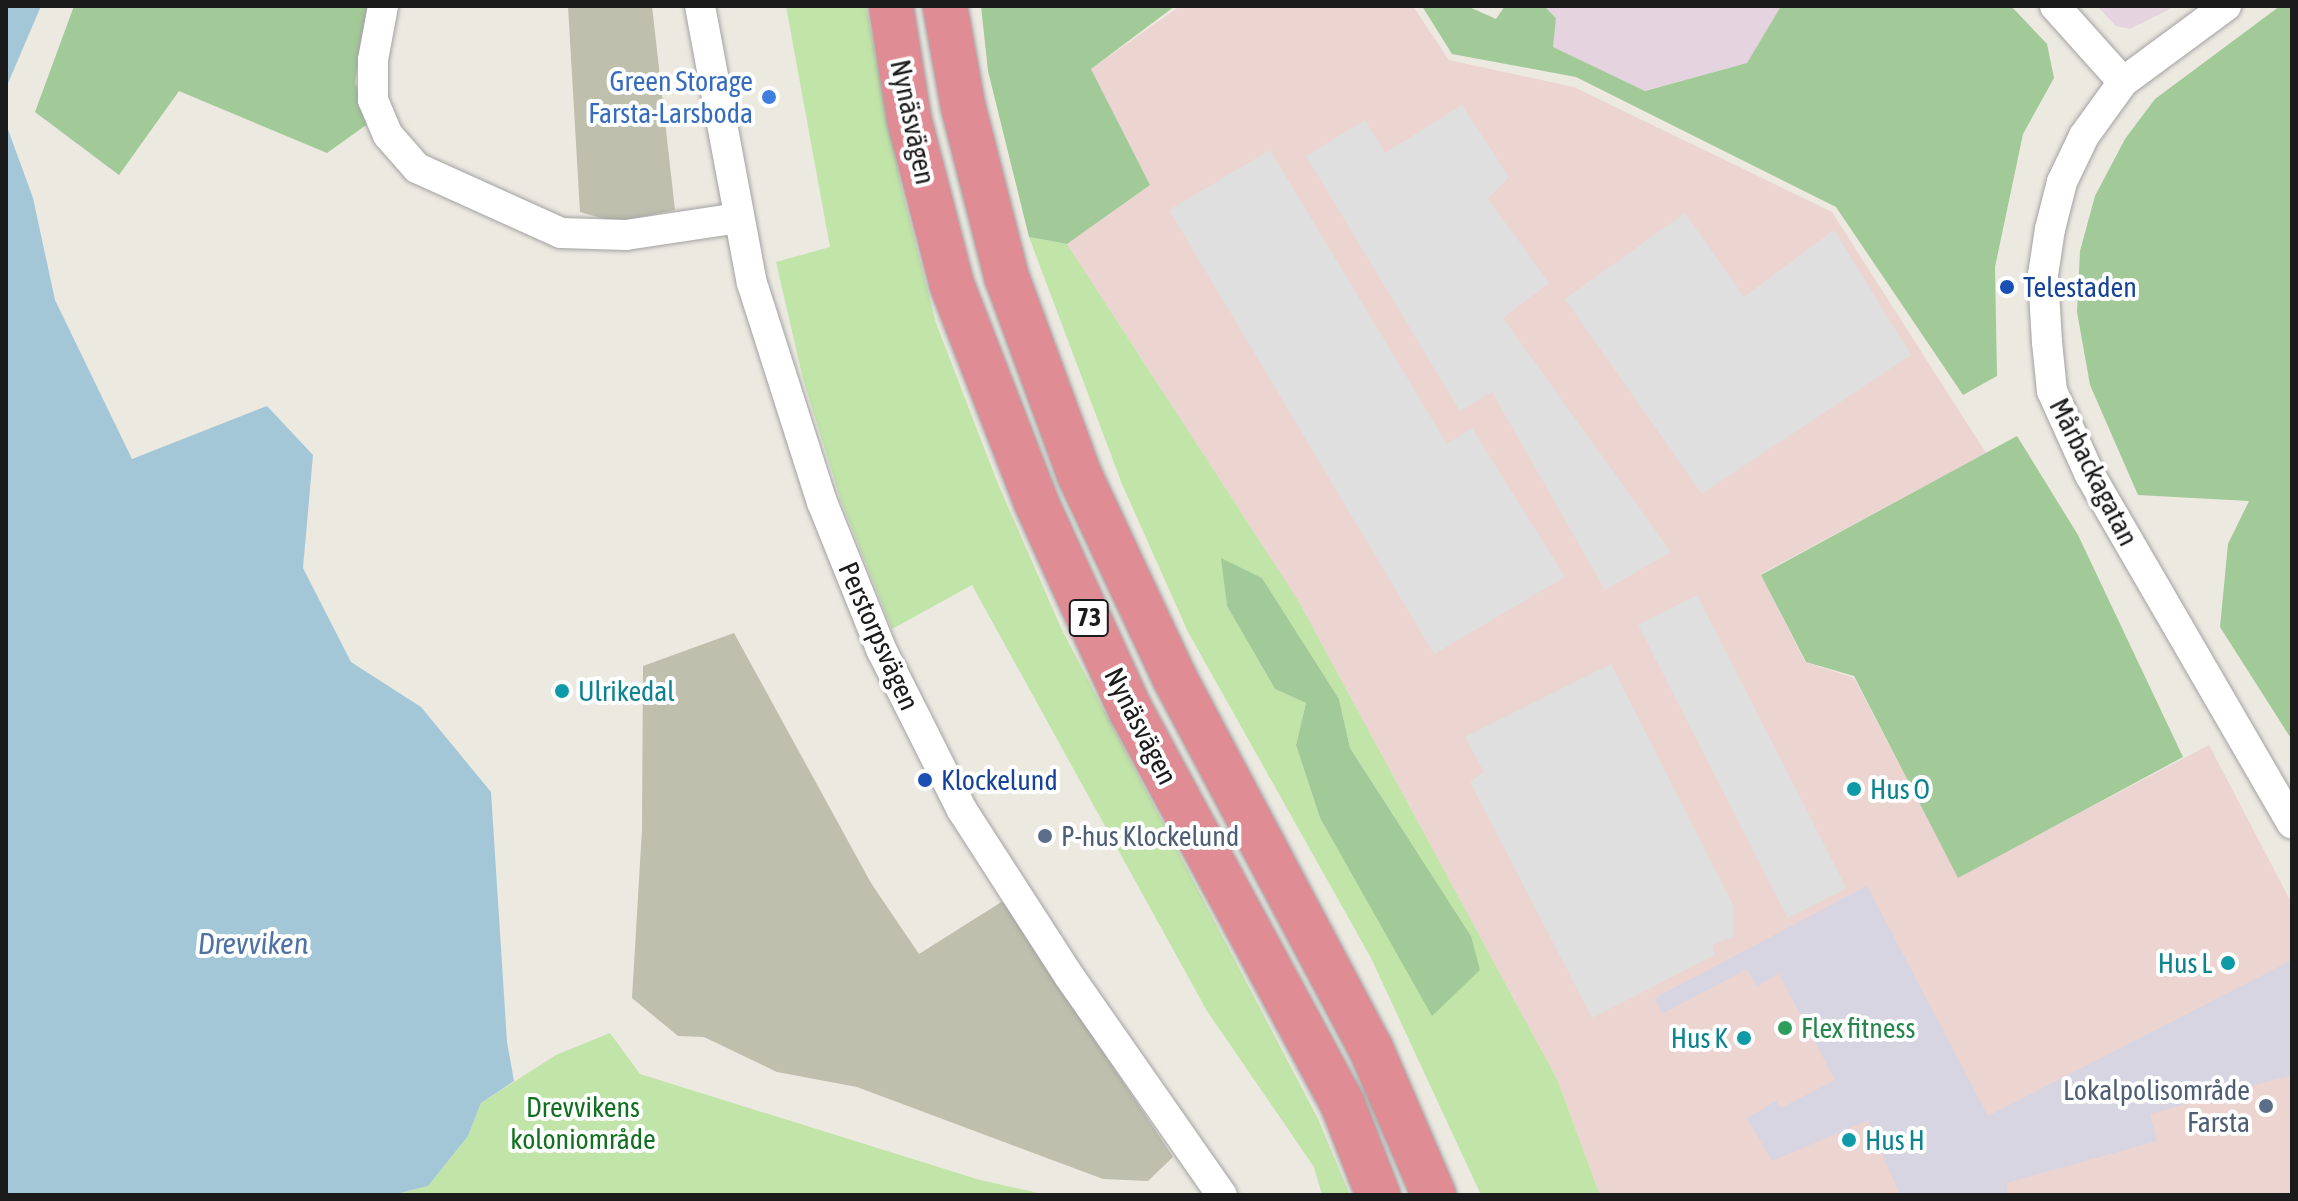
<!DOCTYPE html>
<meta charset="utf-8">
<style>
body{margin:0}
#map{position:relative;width:2298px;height:1201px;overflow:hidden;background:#ece9e1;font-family:"Asap Condensed",sans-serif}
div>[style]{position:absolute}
.commercial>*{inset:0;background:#ecd4d0}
.industrial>*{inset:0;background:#e5d3e0}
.construction>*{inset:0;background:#bebfad}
.grass>*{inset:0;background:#c1e4a9}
.forest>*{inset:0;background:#a2c998}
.parking>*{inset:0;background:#dfdfdf;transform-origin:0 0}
.plaza>*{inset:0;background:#d6d5e1}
.water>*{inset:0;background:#a3c7d7}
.roads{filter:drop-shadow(0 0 2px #a2a2a2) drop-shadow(0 0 2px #a2a2a2)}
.minor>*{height:30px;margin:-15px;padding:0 15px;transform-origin:15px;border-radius:15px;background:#fff}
.highway>*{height:44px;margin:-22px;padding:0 22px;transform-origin:22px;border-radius:22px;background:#e08c95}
.dots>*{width:22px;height:22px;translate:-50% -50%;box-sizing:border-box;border:4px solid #fff;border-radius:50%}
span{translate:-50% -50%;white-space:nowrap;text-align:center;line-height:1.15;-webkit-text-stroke:8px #fff;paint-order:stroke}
.shield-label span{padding:2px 6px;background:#fff;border:2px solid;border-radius:6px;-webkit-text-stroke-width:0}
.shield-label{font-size:26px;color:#1b1b1b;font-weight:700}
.shop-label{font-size:28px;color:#366cbe}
.right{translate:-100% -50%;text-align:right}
.street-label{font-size:28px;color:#1b1b1b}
.transit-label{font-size:28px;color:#164399}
.left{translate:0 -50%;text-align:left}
.culture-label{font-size:28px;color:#0d838f}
.service-label{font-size:28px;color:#4e5e75}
.leisure-label{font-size:28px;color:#27864d}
.park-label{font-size:28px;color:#127021}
.water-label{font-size:30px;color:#4e72a3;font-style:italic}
.frame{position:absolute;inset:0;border:8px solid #1b1b1b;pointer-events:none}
</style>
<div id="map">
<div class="commercial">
<i style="clip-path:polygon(1180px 6px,1413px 6px,1449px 60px,1574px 87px,1832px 212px,1986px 453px,1761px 574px,1805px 662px,1854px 678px,1958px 877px,2209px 745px,2292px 904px,2292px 1195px,1600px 1195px,1557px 1079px,1298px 600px,1067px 244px,1150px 185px,1091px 69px)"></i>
</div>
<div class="industrial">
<i style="clip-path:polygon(1544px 6px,1781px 6px,1747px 63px,1644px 91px,1553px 47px,1556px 18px)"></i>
<i style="clip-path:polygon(2097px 6px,2176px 6px,2130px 29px,2116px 26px)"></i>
</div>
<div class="construction">
<i style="clip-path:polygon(568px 6px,652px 6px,675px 210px,615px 222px,580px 212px)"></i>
<i style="clip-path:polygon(734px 633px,871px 883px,919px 954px,1003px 901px,1173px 1157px,1148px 1181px,1103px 1179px,857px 1087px,777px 1072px,704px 1037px,678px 1036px,632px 998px,642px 829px,643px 666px)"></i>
</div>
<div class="grass">
<i style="clip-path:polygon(786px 6px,866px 6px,901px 186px,936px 323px,998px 484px,1062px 630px,1318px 1119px,1350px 1195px,1322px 1195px,1314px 1167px,1207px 1011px,972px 585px,892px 629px,841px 501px,803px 379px,776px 262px,830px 247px)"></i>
<i style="clip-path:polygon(evenodd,1029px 237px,1067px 244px,1298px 600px,1557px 1079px,1600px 1195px,1481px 1195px,1371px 958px,1188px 632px,1122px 484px,1029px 237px,1222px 559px,1262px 578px,1339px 699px,1350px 748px,1471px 936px,1433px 1016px,1320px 818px,1296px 745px,1306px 703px,1275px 689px,1227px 606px,1222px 559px)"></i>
<i style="clip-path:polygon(610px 1033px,640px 1074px,980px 1180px,1047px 1195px,392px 1195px,428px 1186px,468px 1136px,481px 1103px,556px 1055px)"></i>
</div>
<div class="forest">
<i style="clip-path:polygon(74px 6px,368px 6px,355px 82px,369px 123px,327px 153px,179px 91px,119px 175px,35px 112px)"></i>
<i style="clip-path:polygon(981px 6px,1175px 6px,1091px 69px,1150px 185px,1067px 244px,1029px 237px,988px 71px)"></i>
<i style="clip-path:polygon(1422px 6px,1467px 6px,1496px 19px,1505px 6px,1544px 6px,1556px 18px,1553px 47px,1645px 91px,1747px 63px,1781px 6px,2011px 6px,2047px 44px,2054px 78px,2023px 134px,1995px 267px,1997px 376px,1963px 395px,1836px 207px,1576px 77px,1452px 54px)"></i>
<i style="clip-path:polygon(2280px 6px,2292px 6px,2292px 740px,2220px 627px,2228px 544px,2249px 501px,2138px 495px,2090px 385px,2077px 312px,2080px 251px,2095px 196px,2125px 139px,2155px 99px)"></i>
<i style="clip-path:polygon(2017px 436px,2078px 535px,2183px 757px,1958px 878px,1854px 676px,1806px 662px,1761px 575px)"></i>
<i style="clip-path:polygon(1221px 558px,1262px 578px,1339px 699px,1350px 748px,1471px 936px,1480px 970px,1432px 1016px,1320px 818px,1296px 745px,1306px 703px,1275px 689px,1227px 606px)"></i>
</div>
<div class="parking">
<i style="clip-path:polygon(1462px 105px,1509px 177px,1488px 199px,1549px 283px,1503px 318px,1671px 552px,1605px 590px,1492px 392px,1460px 411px,1306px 156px,1365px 120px,1385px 153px)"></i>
<i style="clip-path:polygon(1270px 150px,1447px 444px,1472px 428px,1565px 577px,1434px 654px,1169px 210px)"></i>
<i style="clip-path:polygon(1685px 213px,1744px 297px,1834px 230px,1911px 355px,1702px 494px,1565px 299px)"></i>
<i style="left:1697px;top:595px;width:329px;height:66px;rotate:63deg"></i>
<i style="clip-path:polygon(1611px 664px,1733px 905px,1734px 937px,1712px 945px,1715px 955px,1592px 1018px,1470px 782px,1484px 772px,1465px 737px)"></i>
</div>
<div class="plaza">
<i style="clip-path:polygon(1867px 886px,1988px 1116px,2292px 960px,2292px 1075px,2150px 1114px,2157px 1141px,2006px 1183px,2008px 1195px,1900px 1195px,1868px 1120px,1772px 1161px,1747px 1118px,1776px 1101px,1781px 1108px,1835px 1080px,1779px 974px,1757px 986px,1747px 969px,1662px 1014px,1655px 998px)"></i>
</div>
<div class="water">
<i style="clip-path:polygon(6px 6px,41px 6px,6px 88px)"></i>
<i style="clip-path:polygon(6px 124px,33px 198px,55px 300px,132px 459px,267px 406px,313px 455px,303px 568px,351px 662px,421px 707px,491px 792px,507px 1042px,514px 1081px,481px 1103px,468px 1136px,428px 1186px,392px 1195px,6px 1195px)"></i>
</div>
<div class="roads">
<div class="minor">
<i style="left:383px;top:6px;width:55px;rotate:100.5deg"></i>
<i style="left:373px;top:60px;width:40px;rotate:90deg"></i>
<i style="left:373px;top:100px;width:38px;rotate:67deg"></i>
<i style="left:388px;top:135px;width:44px;rotate:48.7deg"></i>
<i style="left:417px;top:168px;width:158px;rotate:24.3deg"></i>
<i style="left:561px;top:233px;width:65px;rotate:1.8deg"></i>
<i style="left:626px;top:235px;width:113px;rotate:-8.6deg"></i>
<i style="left:700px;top:6px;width:282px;rotate:79.4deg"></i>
<i style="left:752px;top:283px;width:230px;rotate:72.3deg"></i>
<i style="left:822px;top:502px;width:161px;rotate:68.1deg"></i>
<i style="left:882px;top:651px;width:178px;rotate:63.3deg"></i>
<i style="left:962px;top:810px;width:197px;rotate:57.2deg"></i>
<i style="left:1069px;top:976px;width:267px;rotate:55.1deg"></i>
<i style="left:2055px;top:6px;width:102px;rotate:48.2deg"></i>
<i style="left:2226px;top:6px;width:128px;rotate:143.6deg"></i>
<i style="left:2123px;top:82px;width:67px;rotate:125.8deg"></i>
<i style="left:2084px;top:136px;width:51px;rotate:115.6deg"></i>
<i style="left:2062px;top:182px;width:49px;rotate:104.3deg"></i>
<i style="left:2050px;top:229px;width:47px;rotate:98.7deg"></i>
<i style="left:2043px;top:275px;width:67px;rotate:86.6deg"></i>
<i style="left:2047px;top:342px;width:49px;rotate:84.2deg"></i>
<i style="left:2052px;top:391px;width:92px;rotate:65.7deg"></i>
<i style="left:2090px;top:475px;width:403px;rotate:59.9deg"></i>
</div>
<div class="highway">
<i style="left:891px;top:6px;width:114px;rotate:80.9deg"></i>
<i style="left:909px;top:119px;width:171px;rotate:75.5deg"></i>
<i style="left:952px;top:285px;width:233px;rotate:68.8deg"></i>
<i style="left:1036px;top:502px;width:230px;rotate:65.6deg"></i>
<i style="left:1131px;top:711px;width:447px;rotate:61.7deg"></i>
<i style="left:1343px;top:1105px;width:97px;rotate:68.7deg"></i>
<i style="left:945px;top:6px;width:102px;rotate:79.8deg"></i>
<i style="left:963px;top:106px;width:178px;rotate:75.7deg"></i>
<i style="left:1007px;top:278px;width:211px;rotate:69.8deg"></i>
<i style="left:1080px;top:476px;width:224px;rotate:64.9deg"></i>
<i style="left:1175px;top:679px;width:419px;rotate:62.1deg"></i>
<i style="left:1371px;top:1049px;width:159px;rotate:66.7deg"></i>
</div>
</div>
<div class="dots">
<i style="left:769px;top:97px;background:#3f7fe0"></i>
<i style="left:2007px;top:287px;background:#1a4fb4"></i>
<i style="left:562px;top:691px;background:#0f9aa8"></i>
<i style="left:925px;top:780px;background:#1a4fb4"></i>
<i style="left:1854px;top:789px;background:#0f9aa8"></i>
<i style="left:1045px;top:836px;background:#5c6f8a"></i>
<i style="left:2228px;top:963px;background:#0f9aa8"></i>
<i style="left:1785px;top:1028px;background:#2e9e5b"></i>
<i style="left:1744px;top:1038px;background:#0f9aa8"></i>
<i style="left:2266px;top:1106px;background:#5c6f8a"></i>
<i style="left:1849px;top:1140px;background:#0f9aa8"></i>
</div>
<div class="shield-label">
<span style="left:1089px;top:618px">73</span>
</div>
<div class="shop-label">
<span class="right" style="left:753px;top:97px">Green Storage<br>Farsta-Larsboda</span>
</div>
<div class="street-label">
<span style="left:913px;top:122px;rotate:78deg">Nynäsvägen</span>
<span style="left:2094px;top:472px;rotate:63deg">Mårbackagatan</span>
<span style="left:879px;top:636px;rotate:66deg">Perstorpsvägen</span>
<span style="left:1141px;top:726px;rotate:63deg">Nynäsvägen</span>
</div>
<div class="transit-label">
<span class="left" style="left:2023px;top:287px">Telestaden</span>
<span class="left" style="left:941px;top:780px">Klockelund</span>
</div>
<div class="culture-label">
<span class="left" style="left:578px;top:691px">Ulrikedal</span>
<span class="left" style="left:1870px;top:789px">Hus O</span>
<span class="right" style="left:2212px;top:963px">Hus L</span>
<span class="right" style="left:1728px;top:1038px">Hus K</span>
<span class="left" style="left:1865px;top:1140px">Hus H</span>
</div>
<div class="service-label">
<span class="left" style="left:1061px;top:836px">P-hus Klockelund</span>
<span class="right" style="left:2250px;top:1106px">Lokalpolisområde<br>Farsta</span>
</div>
<div class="leisure-label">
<span class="left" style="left:1801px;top:1028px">Flex fitness</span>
</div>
<div class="park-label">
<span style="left:583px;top:1123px">Drevvikens<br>koloniområde</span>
</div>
<div class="water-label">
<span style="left:253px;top:943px">Drevviken</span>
</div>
<div class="frame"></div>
</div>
